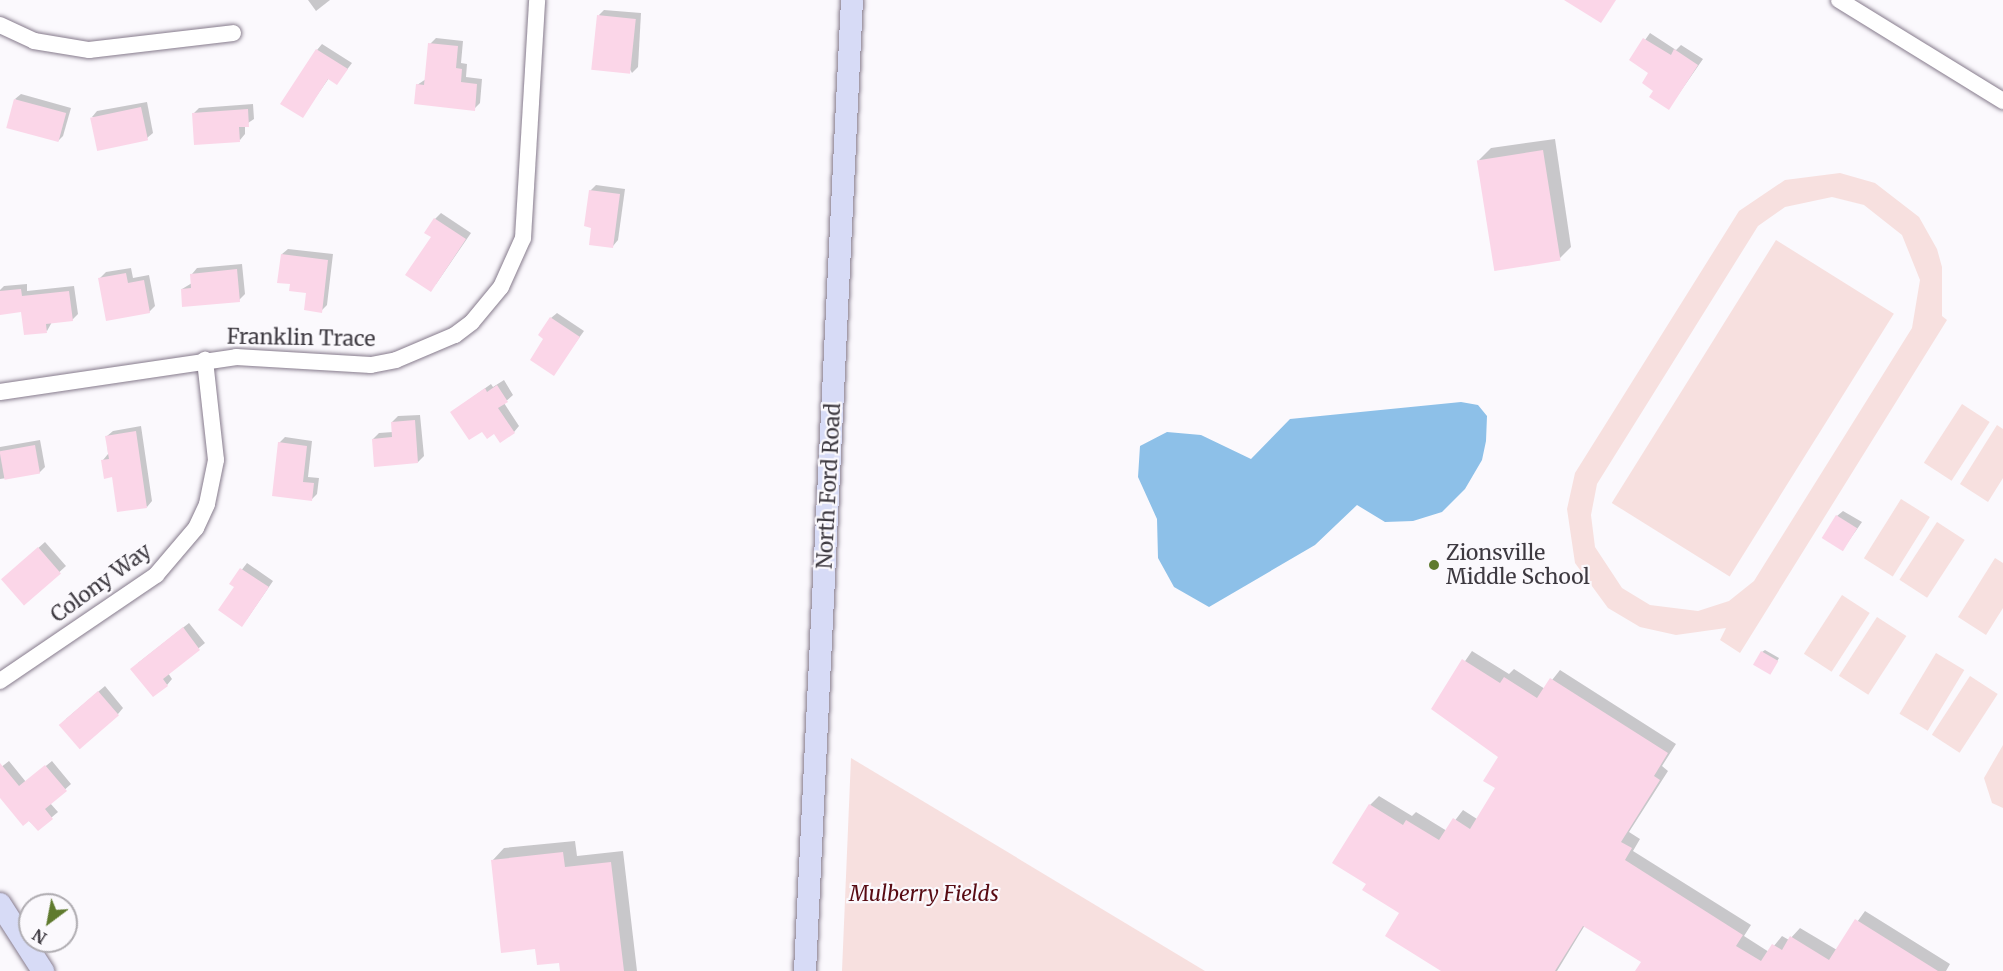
<!DOCTYPE html>
<style>
body{margin:0}
#map{position:relative;width:2003px;height:971px;overflow:hidden;background:#fbf9fd;font-family:Merriweather,serif}
div>[style]{position:absolute}
.green>*{inset:0;background:#f7e0df;transform-origin:0 0}
.water>*{inset:0;background:#8dc0e8}
.shadow>*{inset:0;background:#0003}
.building>*{inset:0;background:#fbd6e8;transform-origin:0 0}
.roads{filter:drop-shadow(0 0 2px #867b8c) drop-shadow(0 0 2px #867b8c)}
.street>*{height:16px;margin:-8px;padding:0 8px;transform-origin:8px;border-radius:8px;background:#fff}
.secondary>*{height:22px;margin:-11px;padding:0 11px;transform-origin:11px;border-radius:11px;background:#d7dbf6}
.dots>*{width:16px;height:16px;translate:-50% -50%;box-sizing:border-box;border:3px solid #fbf9fd;border-radius:50%}
span{translate:-50% -50%;white-space:nowrap;text-align:center;line-height:1.15;-webkit-text-stroke:4.5px #fbf9fd;paint-order:stroke}
.street-label{font-size:21px;color:#3d3940}
.poi-label{font-size:21px;color:#3d3940}
.left{translate:0 -50%;text-align:left}
.park-label{font-size:21px;color:#580b13;font-style:italic}
.north{position:absolute;left:18px;top:893px;width:60px;height:60px;box-sizing:border-box;background:#fbf9fd;border:2px solid #afacb1;border-radius:50%;rotate:212deg;font-size:16px;font-weight:700;line-height:24px;text-align:center;color:#3d3940}
.north::after{content:'';display:block;margin:auto;width:21px;height:27px;background:#5f7a2e;clip-path:polygon(50% 0,100% 100%,50% 72%,0 100%)}
</style>
<div id="map">
<div class="green">
<i style="clip-path:polygon(evenodd,1840px 173px,1875px 183px,1919px 217px,1937px 249px,1942px 267px,1942px 316px,1947px 320px,1740px 653px,1720px 640px,1726px 628px,1676px 635px,1640px 627px,1608px 608px,1575px 563px,1567px 509px,1575px 473px,1739px 211px,1785px 180px,1840px 173px,1832px 197px,1864px 205px,1902px 235px,1920px 280px,1912px 328px,1754px 581px,1729px 601px,1698px 611px,1650px 605px,1622px 588px,1595px 547px,1591px 515px,1597px 484px,1758px 226px,1785px 207px,1832px 197px)"></i>
<i style="left:1776px;top:240px;width:139px;height:310px;rotate:32deg"></i>
<i style="left:1962px;top:404px;width:33px;height:70px;rotate:33deg"></i>
<i style="clip-path:polygon(1997px 425px,2003px 429px,2003px 478px,1988px 502px,1960px 484px)"></i>
<i style="left:1901px;top:499px;width:34px;height:70px;rotate:32deg"></i>
<i style="left:1937px;top:522px;width:33px;height:69px;rotate:33deg"></i>
<i style="clip-path:polygon(1995px 558px,2003px 563px,2003px 608px,1986px 635px,1958px 617px)"></i>
<i style="left:1842px;top:595px;width:33px;height:70px;rotate:33deg"></i>
<i style="left:1877px;top:617px;width:35px;height:70px;rotate:33deg"></i>
<i style="left:1936px;top:653px;width:33px;height:71px;rotate:31deg"></i>
<i style="left:1970px;top:676px;width:33px;height:70px;rotate:33deg"></i>
<i style="clip-path:polygon(2003px 745px,2003px 808px,1992px 803px,1984px 778px)"></i>
<i style="clip-path:polygon(851px 758px,966px 827px,1205px 971px,842px 971px)"></i>
</div>
<div class="water">
<i style="clip-path:polygon(1461px 402px,1478px 405px,1487px 416px,1486px 441px,1482px 460px,1465px 489px,1442px 512px,1413px 521px,1385px 522px,1357px 505px,1315px 545px,1209px 607px,1174px 587px,1158px 558px,1157px 519px,1138px 477px,1140px 446px,1167px 432px,1201px 435px,1251px 459px,1290px 419px)"></i>
</div>
<div class="shadow">
<i style="clip-path:polygon(308px 0,330px 0,316px 11px)"></i>
<i style="clip-path:polygon(604px 10px,641px 13px,638px 67px,632px 73px,599px 15px)"></i>
<i style="clip-path:polygon(1650px 33px,1676px 50px,1681px 45px,1703px 59px,1669px 108px,1655px 90px,1651px 72px,1631px 60px)"></i>
<i style="clip-path:polygon(436px 38px,463px 41px,461px 63px,467px 64px,466px 77px,482px 79px,480px 103px,474px 109px,417px 85px,426px 79px,430px 44px)"></i>
<i style="clip-path:polygon(322px 44px,352px 63px,337px 83px,329px 78px,302px 117px,317px 50px)"></i>
<i style="clip-path:polygon(21px 94px,71px 108px,63px 136px,58px 141px,15px 99px)"></i>
<i style="clip-path:polygon(147px 102px,153px 133px,147px 138px,92px 117px,97px 111px)"></i>
<i style="clip-path:polygon(253px 104px,254px 119px,245px 125px,245px 134px,240px 140px,193px 114px,199px 108px)"></i>
<i style="clip-path:polygon(1555px 139px,1571px 247px,1559px 259px,1479px 160px,1491px 148px)"></i>
<i style="clip-path:polygon(596px 185px,625px 189px,618px 240px,613px 246px,593px 226px,590px 191px)"></i>
<i style="clip-path:polygon(441px 213px,471px 233px,436px 284px,433px 237px,435px 219px)"></i>
<i style="clip-path:polygon(288px 249px,333px 254px,327px 305px,321px 311px,308px 292px,291px 283px,282px 254px)"></i>
<i style="clip-path:polygon(242px 264px,245px 294px,239px 300px,182px 289px,192px 283px,192px 274px,197px 268px)"></i>
<i style="clip-path:polygon(131px 268px,133px 278px,149px 275px,155px 306px,149px 312px,100px 278px,106px 272px)"></i>
<i style="clip-path:polygon(27px 284px,27px 291px,74px 286px,78px 314px,72px 320px,52px 322px,47px 331px,23px 311px,0 306px,0 290px,4px 286px)"></i>
<i style="clip-path:polygon(557px 313px,584px 331px,553px 374px,546px 339px,551px 318px)"></i>
<i style="clip-path:polygon(504px 380px,513px 395px,504px 403px,519px 426px,514px 432px,482px 429px,452px 412px,491px 384px,493px 387px)"></i>
<i style="clip-path:polygon(420px 415px,424px 456px,418px 462px,373px 439px,379px 433px,393px 432px,392px 422px,398px 416px)"></i>
<i style="clip-path:polygon(141px 426px,152px 501px,147px 507px,113px 476px,103px 460px,108px 454px,107px 436px,113px 431px)"></i>
<i style="clip-path:polygon(285px 437px,312px 441px,308px 477px,319px 478px,317px 494px,312px 499px,279px 443px)"></i>
<i style="clip-path:polygon(40px 440px,45px 467px,39px 473px,0 479px,0 447px)"></i>
<i style="clip-path:polygon(1843px 511px,1862px 522px,1843px 549px,1837px 516px)"></i>
<i style="clip-path:polygon(45px 542px,66px 566px,24px 604px,9px 574px)"></i>
<i style="clip-path:polygon(247px 563px,273px 581px,247px 619px,236px 587px,231px 584px)"></i>
<i style="clip-path:polygon(189px 623px,205px 643px,168px 673px,172px 679px,167px 685px,138px 663px)"></i>
<i style="clip-path:polygon(1765px 650px,1779px 658px,1772px 670px,1762px 652px)"></i>
<i style="clip-path:polygon(1472px 651px,1509px 674px,1514px 669px,1545px 689px,1560px 670px,1676px 744px,1662px 766px,1668px 771px,1629px 832px,1640px 839px,1633px 851px,1751px 925px,1744px 936px,1769px 952px,1782px 936px,1789px 940px,1800px 928px,1837px 950px,1865px 911px,1950px 964px,1946px 971px,1637px 971px,1643px 961px,1585px 925px,1557px 971px,1444px 971px,1401px 912px,1368px 883px,1370px 805px,1379px 796px,1412px 816px,1416px 812px,1447px 831px,1463px 810px,1477px 819px,1497px 788px,1500px 756px,1433px 708px)"></i>
<i style="clip-path:polygon(105px 686px,123px 708px,118px 714px,66px 719px)"></i>
<i style="clip-path:polygon(9px 761px,26px 782px,52px 761px,71px 784px,50px 803px,58px 812px,38px 829px,0 795px,0 768px)"></i>
<i style="clip-path:polygon(575px 841px,577px 856px,623px 851px,637px 971px,561px 971px,560px 961px,536px 948px,492px 861px,504px 848px)"></i>
</div>
<div class="building">
<i style="clip-path:polygon(1564px 0,1616px 0,1601px 23px)"></i>
<i style="left:597px;top:15px;width:39px;height:55px;rotate:6deg"></i>
<i style="clip-path:polygon(1643px 38px,1671px 55px,1674px 49px,1698px 65px,1669px 110px,1649px 97px,1653px 91px,1642px 83px,1648px 73px,1629px 60px)"></i>
<i style="clip-path:polygon(428px 43px,458px 46px,456px 68px,462px 69px,461px 82px,477px 84px,475px 111px,414px 104px,416px 84px,424px 85px)"></i>
<i style="clip-path:polygon(316px 49px,348px 69px,337px 85px,328px 79px,303px 118px,280px 104px)"></i>
<i style="left:14px;top:99px;width:54px;height:30px;rotate:15deg"></i>
<i style="left:141px;top:107px;width:34px;height:52px;rotate:78deg"></i>
<i style="clip-path:polygon(248px 109px,249px 127px,239px 127px,240px 142px,194px 145px,192px 113px)"></i>
<i style="left:1543px;top:150px;width:112px;height:67px;rotate:81deg"></i>
<i style="clip-path:polygon(589px 190px,620px 194px,613px 248px,589px 245px,591px 228px,584px 226px)"></i>
<i style="clip-path:polygon(434px 218px,466px 239px,431px 292px,405px 275px,431px 237px,424px 233px)"></i>
<i style="clip-path:polygon(281px 254px,328px 260px,322px 313px,304px 310px,306px 293px,289px 291px,290px 284px,277px 283px)"></i>
<i style="clip-path:polygon(237px 269px,240px 302px,182px 307px,181px 289px,191px 288px,190px 274px)"></i>
<i style="clip-path:polygon(126px 273px,128px 283px,144px 280px,150px 313px,106px 321px,98px 278px)"></i>
<i style="clip-path:polygon(21px 289px,22px 296px,69px 291px,73px 321px,46px 324px,47px 333px,24px 335px,21px 312px,0 315px,0 291px)"></i>
<i style="clip-path:polygon(550px 317px,580px 337px,554px 376px,530px 360px,543px 339px,538px 335px)"></i>
<i style="clip-path:polygon(497px 385px,508px 402px,498px 408px,515px 433px,500px 443px,494px 434px,487px 439px,482px 432px,469px 440px,450px 412px,485px 388px,487px 392px)"></i>
<i style="clip-path:polygon(415px 420px,418px 463px,374px 467px,372px 439px,392px 437px,391px 422px)"></i>
<i style="clip-path:polygon(136px 431px,147px 508px,117px 512px,112px 477px,104px 479px,101px 460px,109px 459px,105px 436px)"></i>
<i style="clip-path:polygon(278px 442px,307px 446px,303px 482px,314px 483px,312px 501px,272px 496px)"></i>
<i style="left:35px;top:445px;width:29px;height:36px;rotate:80deg"></i>
<i style="left:1836px;top:515px;width:25px;height:27px;rotate:32deg"></i>
<i style="left:38px;top:547px;width:35px;height:49px;rotate:49deg"></i>
<i style="clip-path:polygon(240px 568px,269px 587px,242px 627px,218px 610px,234px 587px,229px 584px)"></i>
<i style="clip-path:polygon(183px 627px,200px 650px,163px 679px,168px 686px,153px 697px,130px 669px)"></i>
<i style="left:1761px;top:651px;width:20px;height:16px;rotate:30deg"></i>
<i style="clip-path:polygon(1462px 659px,1500px 683px,1504px 677px,1537px 698px,1550px 678px,1668px 753px,1654px 776px,1660px 780px,1621px 842px,1632px 848px,1625px 860px,1743px 935px,1736px 946px,1761px 961px,1772px 944px,1782px 950px,1790px 936px,1829px 960px,1855px 919px,1938px 971px,1635px 971px,1641px 962px,1583px 926px,1555px 971px,1441px 971px,1385px 936px,1399px 913px,1362px 890px,1366px 884px,1332px 863px,1369px 804px,1403px 825px,1406px 820px,1439px 840px,1453px 818px,1470px 829px,1495px 788px,1483px 781px,1498px 757px,1431px 709px)"></i>
<i style="left:98px;top:691px;width:32px;height:52px;rotate:49deg"></i>
<i style="clip-path:polygon(0 763px,19px 786px,45px 765px,67px 791px,45px 809px,53px 819px,38px 831px,29px 821px,23px 826px,0 798px)"></i>
<i style="clip-path:polygon(563px 852px,565px 867px,611px 862px,624px 971px,560px 971px,559px 963px,537px 965px,535px 949px,501px 953px,491px 860px)"></i>
</div>
<div class="roads">
<div class="street">
<i style="left:1839px;top:0;width:193px;rotate:31.6deg"></i>
<i style="left:0;top:25px;width:38px;rotate:25deg"></i>
<i style="left:34px;top:41px;width:56px;rotate:9.3deg"></i>
<i style="left:89px;top:50px;width:145px;rotate:-6.7deg"></i>
<i style="left:0;top:392px;width:239px;rotate:-8.4deg"></i>
<i style="left:236px;top:357px;width:135px;rotate:3.4deg"></i>
<i style="left:371px;top:365px;width:25px;rotate:-11deg"></i>
<i style="left:396px;top:360px;width:64px;rotate:-23deg"></i>
<i style="left:455px;top:335px;width:21px;rotate:-37deg"></i>
<i style="left:472px;top:322px;width:45px;rotate:-50.4deg"></i>
<i style="left:501px;top:287px;width:54px;rotate:-65.8deg"></i>
<i style="left:523px;top:238px;width:238px;rotate:-86.6deg"></i>
<i style="left:0;top:681px;width:189px;rotate:-34.2deg"></i>
<i style="left:156px;top:575px;width:62px;rotate:-49.6deg"></i>
<i style="left:196px;top:528px;width:26px;rotate:-65deg"></i>
<i style="left:207px;top:504px;width:45px;rotate:-78.4deg"></i>
<i style="left:216px;top:460px;width:101px;rotate:-96.3deg"></i>
</div>
<div class="secondary">
<i style="left:0;top:904px;width:80px;rotate:57.3deg"></i>
<i style="left:805px;top:971px;width:972px;rotate:-87.23deg"></i>
</div>
</div>
<div class="dots">
<i style="left:1434px;top:565px;background:#5f7a2e"></i>
</div>
<div class="street-label">
<span style="left:301px;top:338px;rotate:1deg">Franklin Trace</span>
<span style="left:829px;top:486px;rotate:-87deg">North Ford Road</span>
<span style="left:101px;top:583px;rotate:-36deg">Colony Way</span>
</div>
<div class="poi-label">
<span class="left" style="left:1446px;top:565px">Zionsville<br>Middle School</span>
</div>
<div class="park-label">
<span style="left:924px;top:894px">Mulberry Fields</span>
</div>
<div class="north">N</div>
</div>
